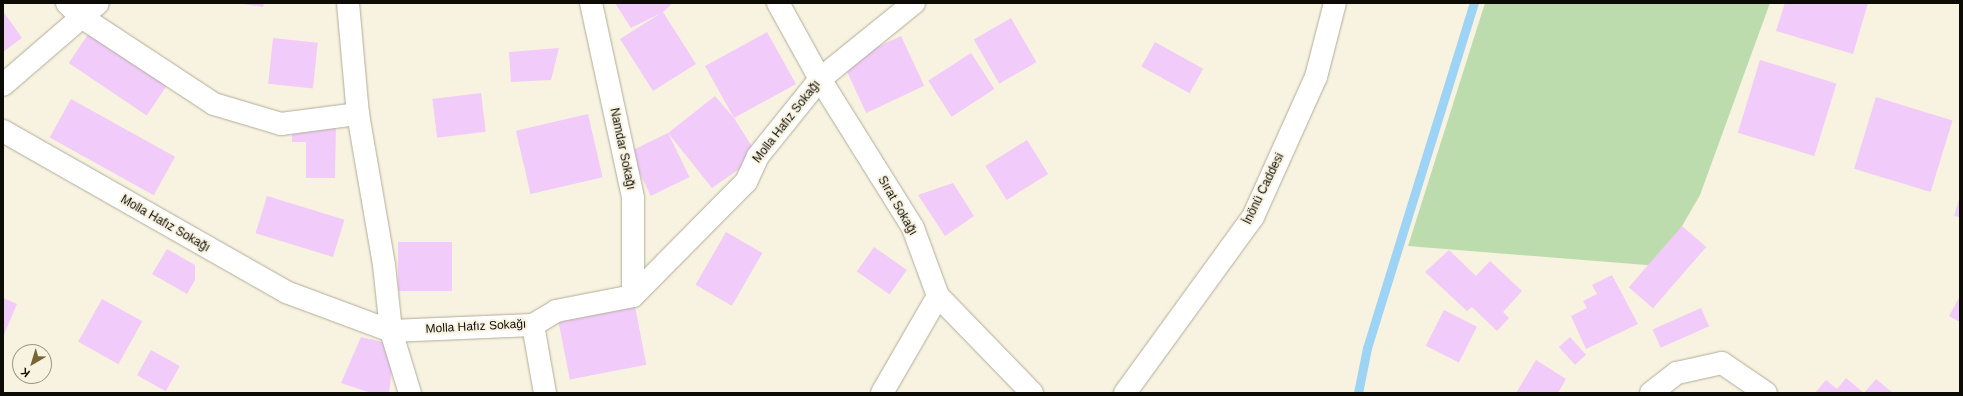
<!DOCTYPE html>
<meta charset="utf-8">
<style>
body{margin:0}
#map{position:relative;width:1963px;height:396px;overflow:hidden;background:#f8f3e0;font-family:Arial,sans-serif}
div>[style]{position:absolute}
.green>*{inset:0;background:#bddcae}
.stream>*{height:9px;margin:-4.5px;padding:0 4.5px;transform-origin:4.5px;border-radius:4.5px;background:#9dd3f5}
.building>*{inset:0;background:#f1cbf9;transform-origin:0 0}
.roads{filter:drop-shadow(0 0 1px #b1ac9b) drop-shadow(0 0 1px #b1ac9b)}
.street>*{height:22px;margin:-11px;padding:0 11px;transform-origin:11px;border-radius:11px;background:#fff}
.secondary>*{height:22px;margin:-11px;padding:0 11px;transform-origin:11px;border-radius:11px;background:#fff}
span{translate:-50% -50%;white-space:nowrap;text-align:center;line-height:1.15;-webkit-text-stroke:4px #f8f3e0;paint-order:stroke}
.street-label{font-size:12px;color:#0d0b06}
.frame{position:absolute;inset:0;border:4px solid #0d0b06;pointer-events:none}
.north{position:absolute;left:12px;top:344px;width:40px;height:40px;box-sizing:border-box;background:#f8f3e0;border:1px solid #9a9689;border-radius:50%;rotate:218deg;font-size:11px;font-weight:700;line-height:16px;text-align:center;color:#0d0b06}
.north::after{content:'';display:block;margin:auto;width:14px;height:18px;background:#786533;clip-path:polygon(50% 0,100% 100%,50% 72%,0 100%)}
</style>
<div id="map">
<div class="green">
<i style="clip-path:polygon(1485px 3px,1770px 3px,1700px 195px,1659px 266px,1408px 246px)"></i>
</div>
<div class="stream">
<i style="left:1358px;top:393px;width:46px;rotate:-78.7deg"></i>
<i style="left:1367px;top:348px;width:361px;rotate:-72.8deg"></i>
</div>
<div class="building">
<i style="clip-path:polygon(237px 3px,264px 3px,263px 7px)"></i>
<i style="clip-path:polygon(615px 3px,673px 3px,663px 12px,696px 64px,653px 91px,620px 39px,661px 13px,631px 28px)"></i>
<i style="clip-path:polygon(1785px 3px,1868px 3px,1853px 54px,1776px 31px)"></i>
<i style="clip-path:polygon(3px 11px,22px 38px,3px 52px)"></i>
<i style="left:1011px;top:18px;width:51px;height:43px;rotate:60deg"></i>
<i style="left:95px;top:24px;width:94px;height:47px;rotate:34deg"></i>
<i style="clip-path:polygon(767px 32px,796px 84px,734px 118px,758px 156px,712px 188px,668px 133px,715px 96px,734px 118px,705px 66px)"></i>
<i style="left:901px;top:36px;width:55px;height:64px;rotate:65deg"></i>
<i style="left:273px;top:38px;width:45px;height:46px;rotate:6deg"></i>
<i style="left:1155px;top:42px;width:55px;height:28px;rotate:29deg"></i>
<i style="clip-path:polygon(559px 48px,551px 80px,511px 82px,509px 52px)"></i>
<i style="left:971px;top:53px;width:43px;height:51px;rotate:57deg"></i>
<i style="left:1760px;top:60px;width:80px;height:76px;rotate:17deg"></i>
<i style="left:481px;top:93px;width:39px;height:49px;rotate:83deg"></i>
<i style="left:1876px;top:97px;width:80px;height:75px;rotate:17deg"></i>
<i style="left:71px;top:99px;width:119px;height:44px;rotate:29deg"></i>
<i style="left:588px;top:114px;width:65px;height:74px;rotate:77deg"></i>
<i style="clip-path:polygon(292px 123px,336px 124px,335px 178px,306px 178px,306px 142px,292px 142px)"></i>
<i style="left:668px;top:133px;width:49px;height:43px;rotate:64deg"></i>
<i style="left:1027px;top:140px;width:40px;height:49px;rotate:58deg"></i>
<i style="clip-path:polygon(953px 183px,974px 216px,945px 236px,918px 195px)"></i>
<i style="left:267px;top:196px;width:81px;height:39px;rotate:17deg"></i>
<i style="clip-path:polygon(1960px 196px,1960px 217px,1954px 216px)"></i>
<i style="left:1682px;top:226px;width:32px;height:81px;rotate:41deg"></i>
<i style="left:726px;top:232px;width:42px;height:61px;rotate:30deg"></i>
<i style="left:452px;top:242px;width:49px;height:54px;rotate:90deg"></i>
<i style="left:874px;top:247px;width:40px;height:30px;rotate:35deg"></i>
<i style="clip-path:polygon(167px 249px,195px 265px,195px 280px,187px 294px,152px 274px)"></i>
<i style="clip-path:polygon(1449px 250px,1476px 276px,1490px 261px,1522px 291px,1503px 312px,1509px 318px,1497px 331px,1472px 307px,1467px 311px,1425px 272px)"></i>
<i style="clip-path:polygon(1612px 275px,1638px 324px,1586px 349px,1571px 316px,1587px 308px,1583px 301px,1597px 294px,1592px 285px)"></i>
<i style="left:633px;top:296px;width:70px;height:78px;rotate:79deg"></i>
<i style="clip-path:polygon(1960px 296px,1960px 322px,1949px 316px)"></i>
<i style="clip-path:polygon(3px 298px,17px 304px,3px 337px)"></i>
<i style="left:102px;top:299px;width:46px;height:49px;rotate:29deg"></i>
<i style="left:1701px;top:308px;width:20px;height:53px;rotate:66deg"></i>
<i style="left:1444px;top:310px;width:37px;height:40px;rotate:27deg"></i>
<i style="clip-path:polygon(361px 337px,395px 345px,389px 393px,371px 393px,341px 383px)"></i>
<i style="left:1570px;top:337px;width:24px;height:15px;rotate:48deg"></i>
<i style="left:151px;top:350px;width:33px;height:29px;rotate:29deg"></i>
<i style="clip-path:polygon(1536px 360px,1566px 379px,1558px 393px,1516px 393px)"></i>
<i style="clip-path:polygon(1846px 378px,1864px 393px,1876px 379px,1893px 393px,1815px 393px,1826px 380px,1837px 389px)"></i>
</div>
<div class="roads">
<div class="street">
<i style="left:67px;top:3px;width:18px;rotate:45deg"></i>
<i style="left:80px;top:16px;width:160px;rotate:33.3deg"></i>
<i style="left:214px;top:104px;width:70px;rotate:16.6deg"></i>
<i style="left:281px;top:124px;width:78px;rotate:-7.4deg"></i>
<i style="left:348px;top:3px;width:111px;rotate:84.9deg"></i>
<i style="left:358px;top:114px;width:153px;rotate:80.2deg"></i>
<i style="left:384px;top:265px;width:66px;rotate:83.9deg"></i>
<i style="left:391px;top:331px;width:65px;rotate:73deg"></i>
<i style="left:591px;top:3px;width:199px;rotate:77.8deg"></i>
<i style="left:633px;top:198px;width:98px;rotate:90deg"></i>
<i style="left:778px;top:3px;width:87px;rotate:61.1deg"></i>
<i style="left:820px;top:79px;width:176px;rotate:58deg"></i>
<i style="left:913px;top:228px;width:72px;rotate:69.8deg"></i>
<i style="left:938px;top:296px;width:135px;rotate:45.9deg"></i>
<i style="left:3px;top:131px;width:326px;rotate:29.6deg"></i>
<i style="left:286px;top:292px;width:112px;rotate:20.4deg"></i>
<i style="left:391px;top:331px;width:142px;rotate:-2.4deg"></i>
<i style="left:533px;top:325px;width:27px;rotate:-31deg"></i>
<i style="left:556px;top:311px;width:78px;rotate:-11deg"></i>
<i style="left:633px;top:296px;width:161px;rotate:-45.3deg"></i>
<i style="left:746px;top:182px;width:29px;rotate:-65deg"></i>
<i style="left:758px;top:156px;width:99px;rotate:-51.2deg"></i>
<i style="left:820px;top:79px;width:121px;rotate:-39deg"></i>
<i style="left:533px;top:325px;width:69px;rotate:80deg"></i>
<i style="left:882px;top:393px;width:112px;rotate:-60deg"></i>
<i style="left:1651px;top:393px;width:33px;rotate:-38deg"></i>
<i style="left:1677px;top:373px;width:46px;rotate:-12.5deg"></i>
<i style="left:1722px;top:363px;width:53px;rotate:34.3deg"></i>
</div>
<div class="secondary">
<i style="left:3px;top:85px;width:125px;rotate:-40.8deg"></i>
<i style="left:1125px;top:393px;width:218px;rotate:-54deg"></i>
<i style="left:1253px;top:217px;width:154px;rotate:-65.8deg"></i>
<i style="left:1316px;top:77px;width:76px;rotate:-75.6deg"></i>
</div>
</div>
<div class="street-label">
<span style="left:787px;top:122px;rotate:-52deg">Molla Hafız Sokağı</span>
<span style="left:622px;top:149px;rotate:78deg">Namdar Sokağı</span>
<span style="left:1264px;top:189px;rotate:-64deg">İnönü Caddesi</span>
<span style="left:897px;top:206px;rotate:60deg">Sırat Sokağı</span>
<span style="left:165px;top:224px;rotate:30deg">Molla Hafız Sokağı</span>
<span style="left:476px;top:327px;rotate:-3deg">Molla Hafız Sokağı</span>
</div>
<div class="frame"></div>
<div class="north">K</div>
</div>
